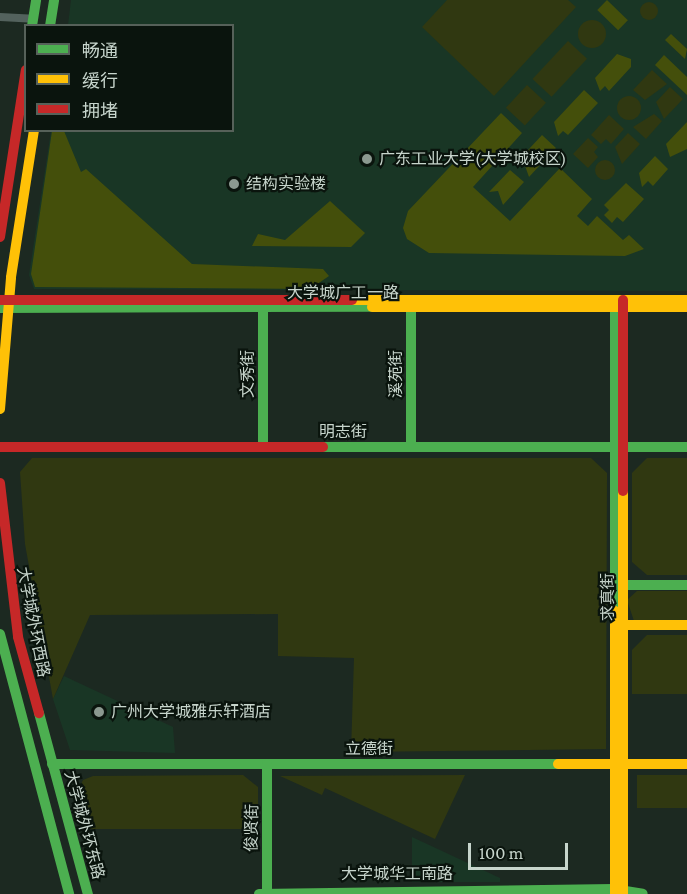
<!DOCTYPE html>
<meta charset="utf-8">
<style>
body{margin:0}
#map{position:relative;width:687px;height:894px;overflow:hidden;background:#1c2921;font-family:"Crimson Pro","Noto Sans SC",serif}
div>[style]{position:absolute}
.built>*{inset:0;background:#193625}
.green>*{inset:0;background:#303811;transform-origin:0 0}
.round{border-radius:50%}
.forest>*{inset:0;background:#444f0b;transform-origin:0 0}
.street>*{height:8px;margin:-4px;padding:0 4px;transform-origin:4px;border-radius:4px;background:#53625d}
.fast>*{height:10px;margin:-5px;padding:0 5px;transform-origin:5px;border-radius:5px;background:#4caf50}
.slow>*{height:10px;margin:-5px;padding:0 5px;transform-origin:5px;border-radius:5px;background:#ffc107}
.jam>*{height:10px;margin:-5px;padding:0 5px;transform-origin:5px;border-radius:5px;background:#c62828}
.dots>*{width:16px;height:16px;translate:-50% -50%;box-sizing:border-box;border:3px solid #0a140d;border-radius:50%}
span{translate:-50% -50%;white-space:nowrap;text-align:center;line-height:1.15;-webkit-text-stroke:4.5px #0a140d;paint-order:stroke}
.poi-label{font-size:16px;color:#c7d5cc}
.left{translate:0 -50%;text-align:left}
.street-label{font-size:16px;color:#c7d5cc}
.legend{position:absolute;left:24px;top:24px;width:210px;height:108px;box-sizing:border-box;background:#0a140d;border:2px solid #566159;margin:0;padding:8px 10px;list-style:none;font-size:18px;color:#c7d5cc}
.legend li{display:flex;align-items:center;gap:12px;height:30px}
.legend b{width:30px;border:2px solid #566159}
.scale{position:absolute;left:468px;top:843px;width:100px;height:27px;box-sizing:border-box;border:3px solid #c7d5cc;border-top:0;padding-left:8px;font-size:18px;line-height:21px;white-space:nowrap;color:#c7d5cc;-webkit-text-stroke:4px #0a140d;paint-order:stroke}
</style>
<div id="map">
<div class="built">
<i style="clip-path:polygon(71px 0,687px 0,687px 291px,34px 289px,29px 275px,51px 131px,232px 130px,232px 26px,68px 25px)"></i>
<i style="clip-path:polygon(64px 676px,173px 727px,175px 753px,70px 750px,53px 699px)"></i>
<i style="clip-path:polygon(412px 837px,500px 878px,500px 882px,412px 882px)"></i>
</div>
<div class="green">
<i style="clip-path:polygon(447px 0,568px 0,576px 7px,494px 96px,422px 27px)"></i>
<i class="round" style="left:640px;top:2px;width:18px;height:18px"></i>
<i class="round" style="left:578px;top:20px;width:28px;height:28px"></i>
<i style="left:568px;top:41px;width:26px;height:52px;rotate:43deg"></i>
<i style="clip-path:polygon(652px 70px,667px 84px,645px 100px,633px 90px)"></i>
<i style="left:527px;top:85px;width:26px;height:31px;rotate:43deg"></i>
<i style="clip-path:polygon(670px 87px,683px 99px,664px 119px,656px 102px)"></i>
<i class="round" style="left:617px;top:96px;width:24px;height:24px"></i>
<i style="clip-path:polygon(654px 114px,662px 121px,646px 139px,633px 127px)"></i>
<i style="clip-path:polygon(609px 115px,624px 129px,611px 144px,606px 139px,601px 144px,591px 135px)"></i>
<i style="clip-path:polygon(628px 133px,640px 144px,622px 164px,615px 147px)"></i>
<i style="clip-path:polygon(588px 138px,598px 147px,594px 152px,598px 157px,588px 168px,573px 154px)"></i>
<i class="round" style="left:595px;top:160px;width:20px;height:20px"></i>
<i style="clip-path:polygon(32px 458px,591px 458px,607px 473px,606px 749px,351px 752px,354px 658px,278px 656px,278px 614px,90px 615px,53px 699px,25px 544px,20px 472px)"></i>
<i style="clip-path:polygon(647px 458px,687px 458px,687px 575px,647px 575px,632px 562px,632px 473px)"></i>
<i style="clip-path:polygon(637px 591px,687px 591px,687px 621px,634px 621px,627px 600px)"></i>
<i style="clip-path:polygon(647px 635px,687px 635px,687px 694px,632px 694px,632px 650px)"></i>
<i style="clip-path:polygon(243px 775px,258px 787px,258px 829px,89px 829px,78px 791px,83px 780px,93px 776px)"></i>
<i style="clip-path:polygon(465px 775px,435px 839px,325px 788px,322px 795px,280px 776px)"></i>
<i style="left:687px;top:775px;width:33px;height:50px;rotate:90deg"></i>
</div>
<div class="forest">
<i style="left:607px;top:0;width:29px;height:14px;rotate:44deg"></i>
<i style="clip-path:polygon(671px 34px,687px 49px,685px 59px,665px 40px)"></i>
<i style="clip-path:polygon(617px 54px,631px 59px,631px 67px,609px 91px,605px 86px,600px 91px,595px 78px)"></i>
<i style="clip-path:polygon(664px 55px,687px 77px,687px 95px,655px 65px)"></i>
<i style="clip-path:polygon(584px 90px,598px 103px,568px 135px,563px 131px,558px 136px,554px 122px)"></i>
<i style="clip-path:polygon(501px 113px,522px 133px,473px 187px,510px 221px,560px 168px,592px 199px,577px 216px,588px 226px,597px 216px,623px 240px,629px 235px,644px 249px,625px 256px,429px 253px,407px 239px,403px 228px,408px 211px)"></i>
<i style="clip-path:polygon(687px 122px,687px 149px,670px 157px,666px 144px)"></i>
<i style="clip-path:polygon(52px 131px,64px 131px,81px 172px,86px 169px,192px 264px,323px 269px,329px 276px,310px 289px,35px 287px,31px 274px)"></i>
<i style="clip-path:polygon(542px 135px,556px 148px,529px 177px,524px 163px,515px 164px)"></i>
<i style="clip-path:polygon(655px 156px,668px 169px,653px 186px,648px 181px,642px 187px,639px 173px)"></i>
<i style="clip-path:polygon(510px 170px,524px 182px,503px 205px,498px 191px,489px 192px)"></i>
<i style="clip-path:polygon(626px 183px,644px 199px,623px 222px,617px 217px,612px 223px,604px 215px,609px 210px,604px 205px)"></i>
<i style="clip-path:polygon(330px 201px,365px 233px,351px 247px,252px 246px,258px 234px,285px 240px)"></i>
</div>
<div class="street">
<i style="left:0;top:17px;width:33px;rotate:3deg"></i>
</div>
<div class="fast">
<i style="left:32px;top:26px;width:26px;rotate:-81deg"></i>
<i style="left:50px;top:26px;width:26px;rotate:-81deg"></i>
<i style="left:263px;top:300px;width:147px;rotate:90deg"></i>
<i style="left:411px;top:300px;width:147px;rotate:90deg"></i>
<i style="left:615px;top:300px;width:311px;rotate:90deg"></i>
<i style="left:0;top:308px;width:372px;rotate:-0.2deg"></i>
<i style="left:323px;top:447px;width:364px"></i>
<i style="left:618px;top:585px;width:69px"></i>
<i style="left:0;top:634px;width:269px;rotate:75.1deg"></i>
<i style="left:39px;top:713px;width:188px;rotate:74.9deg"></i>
<i style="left:52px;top:764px;width:506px"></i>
<i style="left:267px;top:764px;width:130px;rotate:90deg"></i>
<i style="left:259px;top:894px;width:354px;rotate:-0.8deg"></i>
<i style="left:613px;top:889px;width:30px;rotate:9deg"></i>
</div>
<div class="slow">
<i style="left:352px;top:300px;width:335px"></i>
<i style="left:372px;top:307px;width:315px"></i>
<i style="left:0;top:409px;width:132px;rotate:-85.2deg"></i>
<i style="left:11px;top:277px;width:149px;rotate:-81.1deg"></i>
<i style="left:623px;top:491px;width:403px;rotate:90deg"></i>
<i style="left:615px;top:611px;width:283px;rotate:90deg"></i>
<i style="left:619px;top:625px;width:68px"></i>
<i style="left:558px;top:764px;width:129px"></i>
</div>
<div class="jam">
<i style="left:0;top:237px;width:169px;rotate:-81.2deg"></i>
<i style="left:0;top:300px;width:352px"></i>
<i style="left:623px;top:300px;width:191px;rotate:90deg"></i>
<i style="left:0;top:447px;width:323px"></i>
<i style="left:0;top:483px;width:155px;rotate:83.3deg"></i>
<i style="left:18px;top:637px;width:79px;rotate:74.6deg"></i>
</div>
<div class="dots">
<i style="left:367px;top:159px;background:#8b9990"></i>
<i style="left:234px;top:184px;background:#8b9990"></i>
<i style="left:99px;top:712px;background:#8b9990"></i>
</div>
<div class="poi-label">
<span class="left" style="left:379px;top:159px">广东工业大学(大学城校区)</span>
<span class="left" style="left:246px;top:184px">结构实验楼</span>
<span class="left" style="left:111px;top:712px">广州大学城雅乐轩酒店</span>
</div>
<div class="street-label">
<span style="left:343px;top:293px">大学城广工一路</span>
<span style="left:248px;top:374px;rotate:-90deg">文秀街</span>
<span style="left:396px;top:374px;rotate:-90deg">溪苑街</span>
<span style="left:343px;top:432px">明志街</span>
<span style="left:608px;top:597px;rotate:-90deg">求真街</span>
<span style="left:33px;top:622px;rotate:79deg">大学城外环西路</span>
<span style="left:369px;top:749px">立德街</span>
<span style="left:84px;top:825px;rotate:75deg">大学城外环东路</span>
<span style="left:252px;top:828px;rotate:-89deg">俊贤街</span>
<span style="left:397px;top:874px">大学城华工南路</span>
</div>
<ul class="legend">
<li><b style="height:8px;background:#4caf50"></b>畅通</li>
<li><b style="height:8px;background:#ffc107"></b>缓行</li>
<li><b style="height:8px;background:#c62828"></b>拥堵</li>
</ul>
<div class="scale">100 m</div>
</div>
